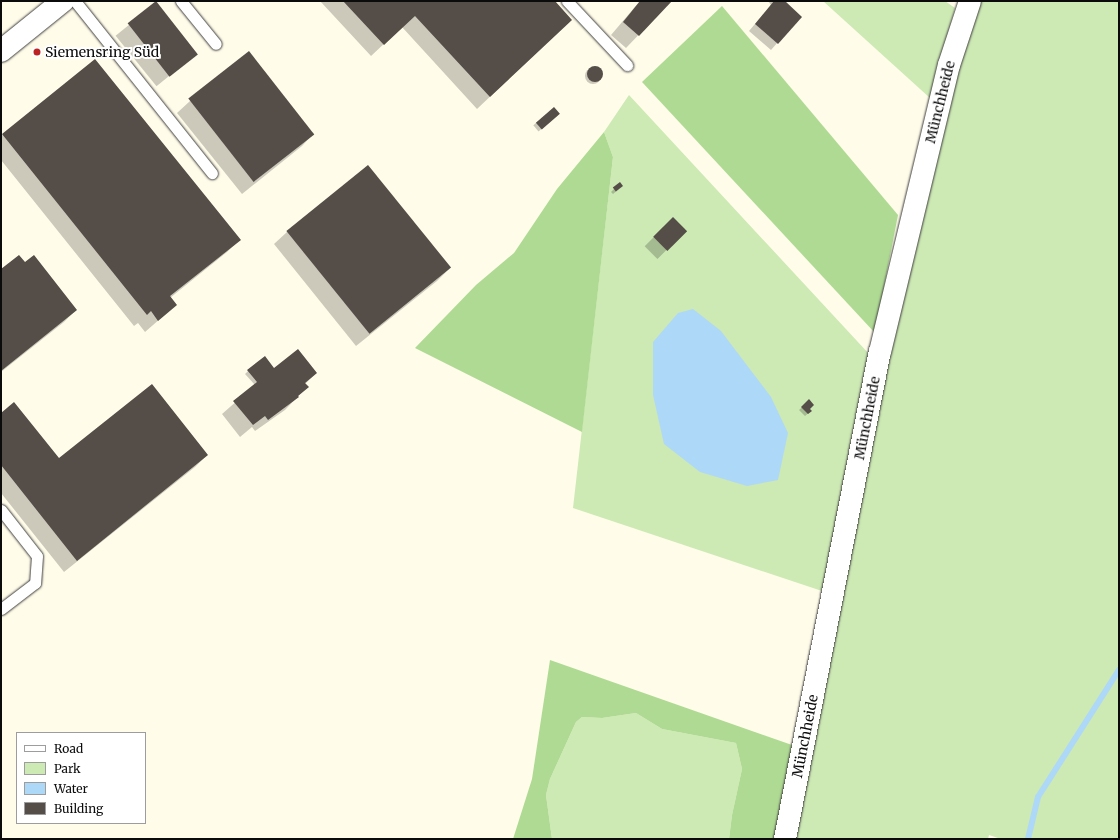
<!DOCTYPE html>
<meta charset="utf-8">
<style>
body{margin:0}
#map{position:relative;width:1120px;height:840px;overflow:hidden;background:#fffcea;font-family:Merriweather,serif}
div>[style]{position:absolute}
.green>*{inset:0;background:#cde9b4}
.forest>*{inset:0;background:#afda93}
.water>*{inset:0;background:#aed8f7}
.shadow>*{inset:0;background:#0003;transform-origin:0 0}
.round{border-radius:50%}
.stream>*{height:6px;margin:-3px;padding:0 3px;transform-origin:3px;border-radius:3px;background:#aed8f7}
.building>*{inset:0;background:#544d48;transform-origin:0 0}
.roads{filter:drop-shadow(0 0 1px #3e3e3e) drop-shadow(0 0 1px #3e3e3e)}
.lane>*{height:11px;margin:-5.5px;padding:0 5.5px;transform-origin:5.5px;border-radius:5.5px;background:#fff}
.street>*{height:22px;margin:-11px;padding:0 11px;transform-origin:11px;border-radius:11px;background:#fff}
.dots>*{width:11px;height:11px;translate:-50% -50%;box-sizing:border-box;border:2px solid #fff;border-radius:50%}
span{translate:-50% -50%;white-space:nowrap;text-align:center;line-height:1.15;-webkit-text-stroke:4px #fff;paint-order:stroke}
.poi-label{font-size:14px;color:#0b0b0b}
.left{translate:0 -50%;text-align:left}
.street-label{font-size:14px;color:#0b0b0b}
.frame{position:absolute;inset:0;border:2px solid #0b0b0b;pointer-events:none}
.legend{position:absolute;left:16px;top:732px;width:130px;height:92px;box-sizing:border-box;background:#fff;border:1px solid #9d9d9d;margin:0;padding:5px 7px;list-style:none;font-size:12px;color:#0b0b0b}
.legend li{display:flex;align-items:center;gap:8px;height:20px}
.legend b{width:20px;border:1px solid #9d9d9d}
</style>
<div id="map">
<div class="green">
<i style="clip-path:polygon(823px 1px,945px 1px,955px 8px,930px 98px)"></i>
<i style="clip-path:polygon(978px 1px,1119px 1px,1119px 839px,1001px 839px,989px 835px,988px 839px,791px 839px,915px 217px)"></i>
<i style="clip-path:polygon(629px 95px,870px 355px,822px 591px,573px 508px,613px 157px,604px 132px)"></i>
<i style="clip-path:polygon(636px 713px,662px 729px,736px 743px,742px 769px,732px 815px,729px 839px,552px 839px,546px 795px,550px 779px,576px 722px,582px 717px,602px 718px)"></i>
</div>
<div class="forest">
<i style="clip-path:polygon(722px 6px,898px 215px,875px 333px,642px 82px)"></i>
<i style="clip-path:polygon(604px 132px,613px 157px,582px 432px,415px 348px,476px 285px,514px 253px,557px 189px)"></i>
<i style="clip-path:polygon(550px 660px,792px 745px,776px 839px,729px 839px,732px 815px,742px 769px,736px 743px,662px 729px,636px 713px,602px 718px,582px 717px,576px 722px,550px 779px,546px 795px,552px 839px,513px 839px,532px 779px)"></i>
</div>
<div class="water">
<i style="clip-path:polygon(693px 309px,721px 331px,771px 397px,788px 433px,778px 480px,747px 486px,700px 472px,664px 444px,653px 395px,653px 342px,678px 313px)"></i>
</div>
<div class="shadow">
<i style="clip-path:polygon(320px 1px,553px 1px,571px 20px,477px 109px,402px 27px,371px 56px)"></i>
<i style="clip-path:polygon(640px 1px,671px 1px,626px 48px,611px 35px)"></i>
<i style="clip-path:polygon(768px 1px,784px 1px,800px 17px,771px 50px,749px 31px,771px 5px)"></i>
<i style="left:156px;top:3px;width:65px;height:52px;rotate:51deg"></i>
<i class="round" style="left:585px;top:68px;width:16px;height:16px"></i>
<i style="clip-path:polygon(190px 101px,314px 133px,302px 146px,242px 194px,177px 113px)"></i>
<i style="left:554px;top:108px;width:8px;height:27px;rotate:50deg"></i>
<i style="clip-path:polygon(3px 134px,239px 240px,227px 252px,170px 298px,176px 305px,145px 332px,138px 323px,134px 326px,1px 160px,1px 136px)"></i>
<i style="clip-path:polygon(614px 189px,619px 189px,613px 194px,611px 192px)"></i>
<i style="left:673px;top:218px;width:18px;height:40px;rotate:45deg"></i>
<i style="clip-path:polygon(287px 232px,450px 268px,437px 281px,356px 346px,274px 244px)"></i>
<i style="clip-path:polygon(1px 271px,76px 310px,64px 322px,1px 372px)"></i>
<i style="clip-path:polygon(274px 369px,316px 373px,305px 384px,307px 387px,285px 410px,255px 431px,252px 427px,240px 437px,222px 414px,255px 385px,245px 374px,248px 371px)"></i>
<i style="clip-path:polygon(809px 401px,809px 409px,811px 411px,805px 416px,799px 410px)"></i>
<i style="clip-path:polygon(1px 414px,59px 459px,207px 455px,195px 467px,64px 572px,1px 493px)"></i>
</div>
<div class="stream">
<i style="left:1028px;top:839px;width:43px;rotate:-76.6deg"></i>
<i style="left:1038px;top:797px;width:151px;rotate:-57.5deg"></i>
</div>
<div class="building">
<i style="left:156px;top:1px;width:68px;height:36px;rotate:52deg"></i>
<i style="clip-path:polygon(343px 1px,555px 1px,572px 20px,490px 97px,415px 16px,384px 45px)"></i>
<i style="clip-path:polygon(640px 1px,672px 1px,639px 36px,623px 22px)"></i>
<i style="clip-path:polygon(774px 1px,785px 1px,802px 17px,778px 44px,755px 24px)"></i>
<i style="left:249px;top:51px;width:106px;height:77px;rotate:52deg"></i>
<i style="clip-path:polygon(95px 59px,241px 240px,170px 296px,177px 305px,158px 321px,151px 311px,147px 315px,2px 134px)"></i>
<i class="round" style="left:587px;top:66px;width:16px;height:16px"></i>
<i style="left:554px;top:107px;width:9px;height:24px;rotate:49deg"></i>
<i style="left:368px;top:165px;width:132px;height:105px;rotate:51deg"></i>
<i style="left:620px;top:182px;width:5px;height:9px;rotate:53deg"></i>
<i style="left:673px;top:217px;width:20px;height:28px;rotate:45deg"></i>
<i style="clip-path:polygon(19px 255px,25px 262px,34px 255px,77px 310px,1px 371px,1px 269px)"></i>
<i style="clip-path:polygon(298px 349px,317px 373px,305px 383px,309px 387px,298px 396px,299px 397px,268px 420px,265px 416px,253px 425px,233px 401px,257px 382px,247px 370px,265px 356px,274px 368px)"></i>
<i style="clip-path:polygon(152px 384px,208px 455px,77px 561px,1px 465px,1px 413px,14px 402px,59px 458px)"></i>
<i style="clip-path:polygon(809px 399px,814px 405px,810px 409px,812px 411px,808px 414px,801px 407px)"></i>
</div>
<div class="roads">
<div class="lane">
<i style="left:75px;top:1px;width:220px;rotate:51.5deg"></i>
<i style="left:181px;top:1px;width:55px;rotate:50.9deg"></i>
<i style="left:567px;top:1px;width:88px;rotate:46.8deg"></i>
<i style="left:1px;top:510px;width:58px;rotate:52deg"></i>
<i style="left:37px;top:556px;width:27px;rotate:94deg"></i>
<i style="left:35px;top:583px;width:43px;rotate:142.6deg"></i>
</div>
<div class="street">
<i style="left:1px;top:51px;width:80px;rotate:-38.9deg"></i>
<i style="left:785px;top:839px;width:496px;rotate:-79deg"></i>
<i style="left:880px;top:352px;width:295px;rotate:-76.5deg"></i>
<i style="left:949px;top:65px;width:67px;rotate:-71.8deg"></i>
</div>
</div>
<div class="dots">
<i style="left:37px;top:52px;background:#bd2322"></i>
</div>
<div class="poi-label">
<span class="left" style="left:45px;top:52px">Siemensring Süd</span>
</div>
<div class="street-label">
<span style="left:940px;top:102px;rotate:-76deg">Münchheide</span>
<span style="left:867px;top:418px;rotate:-79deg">Münchheide</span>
<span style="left:805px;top:736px;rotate:-79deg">Münchheide</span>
</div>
<div class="frame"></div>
<ul class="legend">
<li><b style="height:5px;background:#fff"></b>Road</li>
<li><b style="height:11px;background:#cde9b4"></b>Park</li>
<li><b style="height:11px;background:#aed8f7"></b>Water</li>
<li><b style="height:11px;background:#544d48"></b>Building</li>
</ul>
</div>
